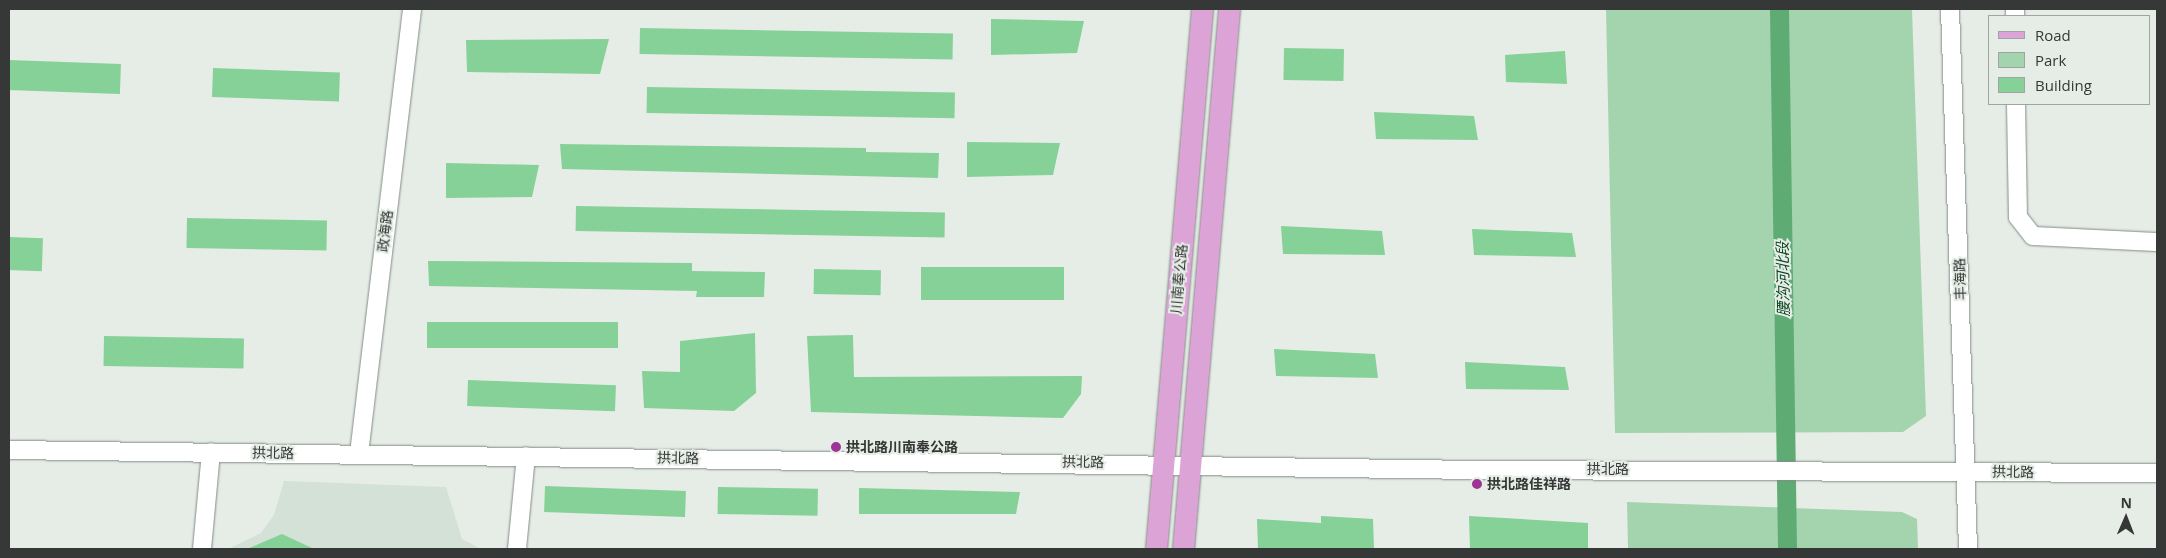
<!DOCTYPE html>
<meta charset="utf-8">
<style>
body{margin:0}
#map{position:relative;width:2166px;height:558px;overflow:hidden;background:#e6ede7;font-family:"Open Sans","Noto Sans SC",sans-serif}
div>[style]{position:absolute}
.built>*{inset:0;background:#d3e1d6}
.green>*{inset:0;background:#a4d4ae}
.canal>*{height:19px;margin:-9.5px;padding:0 9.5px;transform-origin:9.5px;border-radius:9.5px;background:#5fab74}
.building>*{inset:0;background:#85d198;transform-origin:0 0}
.roads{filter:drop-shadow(0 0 1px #848b86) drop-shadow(0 0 1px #848b86)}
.minor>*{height:18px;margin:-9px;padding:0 9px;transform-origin:9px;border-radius:9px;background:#fff}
.major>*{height:21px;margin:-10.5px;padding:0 10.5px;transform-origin:10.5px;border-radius:10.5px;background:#dca3d6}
.dots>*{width:14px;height:14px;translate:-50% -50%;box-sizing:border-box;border:2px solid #e6ede7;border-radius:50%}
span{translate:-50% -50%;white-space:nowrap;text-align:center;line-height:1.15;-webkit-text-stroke:4px #e6ede7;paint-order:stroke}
.street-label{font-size:14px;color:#353836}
.poi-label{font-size:14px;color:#353836;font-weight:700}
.left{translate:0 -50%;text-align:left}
.water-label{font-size:15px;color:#0a4521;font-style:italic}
.frame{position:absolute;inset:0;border:10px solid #353836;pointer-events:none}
.legend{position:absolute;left:1988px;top:15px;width:162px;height:90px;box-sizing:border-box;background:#e6ede7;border:1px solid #9fa5a0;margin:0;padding:6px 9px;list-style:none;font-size:15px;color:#353836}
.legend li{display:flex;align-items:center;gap:10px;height:25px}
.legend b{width:25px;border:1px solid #9fa5a0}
.north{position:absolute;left:2101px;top:493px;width:50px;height:50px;-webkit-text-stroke:4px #e6ede7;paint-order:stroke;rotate:1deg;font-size:14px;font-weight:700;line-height:20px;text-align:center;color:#353836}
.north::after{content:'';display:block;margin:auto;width:18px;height:22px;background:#353836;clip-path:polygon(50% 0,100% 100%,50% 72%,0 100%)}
</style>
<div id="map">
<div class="built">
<i style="clip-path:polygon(284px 481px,446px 487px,462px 539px,481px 549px,228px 549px,261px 533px,274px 515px)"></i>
</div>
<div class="green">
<i style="clip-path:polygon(1606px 9px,1912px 9px,1926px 416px,1903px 432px,1615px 433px)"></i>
<i style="clip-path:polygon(1627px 502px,1902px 512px,1917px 519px,1918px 549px,1628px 549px)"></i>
</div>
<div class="canal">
<i style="left:1779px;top:9px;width:540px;rotate:89.15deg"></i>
</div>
<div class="building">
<i style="clip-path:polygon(991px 19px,1084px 21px,1077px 53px,991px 55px)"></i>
<i style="left:640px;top:28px;width:313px;height:26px;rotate:1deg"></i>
<i style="clip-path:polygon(609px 39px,600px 74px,467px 72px,466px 40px)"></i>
<i style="left:1284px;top:48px;width:60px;height:32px;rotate:1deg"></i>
<i style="clip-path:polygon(1565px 51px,1567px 84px,1506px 82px,1505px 55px)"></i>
<i style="left:9px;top:60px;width:112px;height:30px;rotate:2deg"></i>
<i style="left:213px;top:68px;width:127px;height:29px;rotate:2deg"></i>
<i style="left:647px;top:87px;width:308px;height:26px;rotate:1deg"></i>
<i style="clip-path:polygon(1374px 112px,1474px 116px,1478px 140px,1376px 139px)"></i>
<i style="clip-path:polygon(967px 142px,1060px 143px,1053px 175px,967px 177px)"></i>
<i style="clip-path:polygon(560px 144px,866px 148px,866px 152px,939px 153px,938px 178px,562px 169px)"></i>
<i style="clip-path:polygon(446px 163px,539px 165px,532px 197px,446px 198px)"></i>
<i style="left:576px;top:206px;width:369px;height:25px;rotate:1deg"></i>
<i style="left:187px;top:218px;width:140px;height:30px;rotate:1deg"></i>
<i style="clip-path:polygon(1281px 226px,1382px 231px,1385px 255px,1283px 254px)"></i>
<i style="clip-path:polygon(1472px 229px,1572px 233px,1576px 257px,1474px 255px)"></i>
<i style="left:9px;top:237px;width:34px;height:33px;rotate:2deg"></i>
<i style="clip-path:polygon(428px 261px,692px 263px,692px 271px,765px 272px,764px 297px,696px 297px,697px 291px,429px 286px)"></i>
<i style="left:921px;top:267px;width:143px;height:33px"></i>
<i style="left:814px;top:269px;width:67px;height:25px;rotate:1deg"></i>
<i style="left:427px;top:322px;width:191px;height:26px"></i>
<i style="clip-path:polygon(755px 333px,756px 393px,734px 411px,644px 408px,642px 371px,680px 372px,680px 341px)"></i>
<i style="clip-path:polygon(853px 335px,854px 377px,1082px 376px,1081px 394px,1063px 418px,811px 412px,807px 336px)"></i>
<i style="left:104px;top:336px;width:140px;height:30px;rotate:1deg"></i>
<i style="clip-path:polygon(1274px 349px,1375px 354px,1378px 378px,1276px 376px)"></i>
<i style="clip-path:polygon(1465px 362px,1565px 367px,1569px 390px,1466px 389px)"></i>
<i style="left:468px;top:380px;width:148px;height:26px;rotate:2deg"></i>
<i style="left:545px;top:486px;width:141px;height:26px;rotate:2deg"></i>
<i style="left:718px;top:487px;width:100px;height:27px;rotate:1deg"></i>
<i style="clip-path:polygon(859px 488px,1020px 492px,1016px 514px,859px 514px)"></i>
<i style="clip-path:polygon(1321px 516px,1373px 519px,1374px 549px,1258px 549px,1257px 519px,1321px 523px)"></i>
<i style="clip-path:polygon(1469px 516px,1588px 523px,1588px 549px,1470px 549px)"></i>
<i style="clip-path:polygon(282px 534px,314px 549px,247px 549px)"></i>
</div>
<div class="roads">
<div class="minor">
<i style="left:1950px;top:9px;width:540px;rotate:88.09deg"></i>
<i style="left:2015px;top:9px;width:7px;rotate:90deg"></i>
<i style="left:2016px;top:104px;width:113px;rotate:89deg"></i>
<i style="left:2018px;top:217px;width:24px;rotate:52deg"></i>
<i style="left:2033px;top:236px;width:124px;rotate:2.8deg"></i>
<i style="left:9px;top:450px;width:1468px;rotate:0.78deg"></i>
<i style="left:1477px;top:470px;width:680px;rotate:0.25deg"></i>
<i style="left:359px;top:454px;width:448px;rotate:-83.2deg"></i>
<i style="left:202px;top:549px;width:97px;rotate:-84.7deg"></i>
<i style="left:517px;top:549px;width:93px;rotate:-84.5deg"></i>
</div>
<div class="major">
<i style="left:1156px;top:549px;width:542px;rotate:-85.13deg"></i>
<i style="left:1183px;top:549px;width:542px;rotate:-85.13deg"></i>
</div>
</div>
<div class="dots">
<i style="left:836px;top:447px;background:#9e3596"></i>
<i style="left:1477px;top:484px;background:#9e3596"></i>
</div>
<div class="street-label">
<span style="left:385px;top:231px;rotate:-83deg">政海路</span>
<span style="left:1179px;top:279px;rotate:-85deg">川南奉公路</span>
<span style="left:1960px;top:279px;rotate:-92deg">丰海路</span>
<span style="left:273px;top:453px;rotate:1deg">拱北路</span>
<span style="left:678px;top:458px;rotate:1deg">拱北路</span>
<span style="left:1083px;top:462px;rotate:1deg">拱北路</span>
<span style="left:1608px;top:469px">拱北路</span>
<span style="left:2013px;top:472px;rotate:1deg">拱北路</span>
</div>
<div class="poi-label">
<span class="left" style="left:846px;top:447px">拱北路川南奉公路</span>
<span class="left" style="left:1487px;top:484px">拱北路佳祥路</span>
</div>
<div class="water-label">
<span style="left:1783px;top:279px;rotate:-91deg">腰沟河北段</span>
</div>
<div class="frame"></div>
<ul class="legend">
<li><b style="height:6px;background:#dca3d6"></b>Road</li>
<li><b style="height:14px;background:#a4d4ae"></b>Park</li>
<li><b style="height:14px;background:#85d198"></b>Building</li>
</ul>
<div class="north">N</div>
</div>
